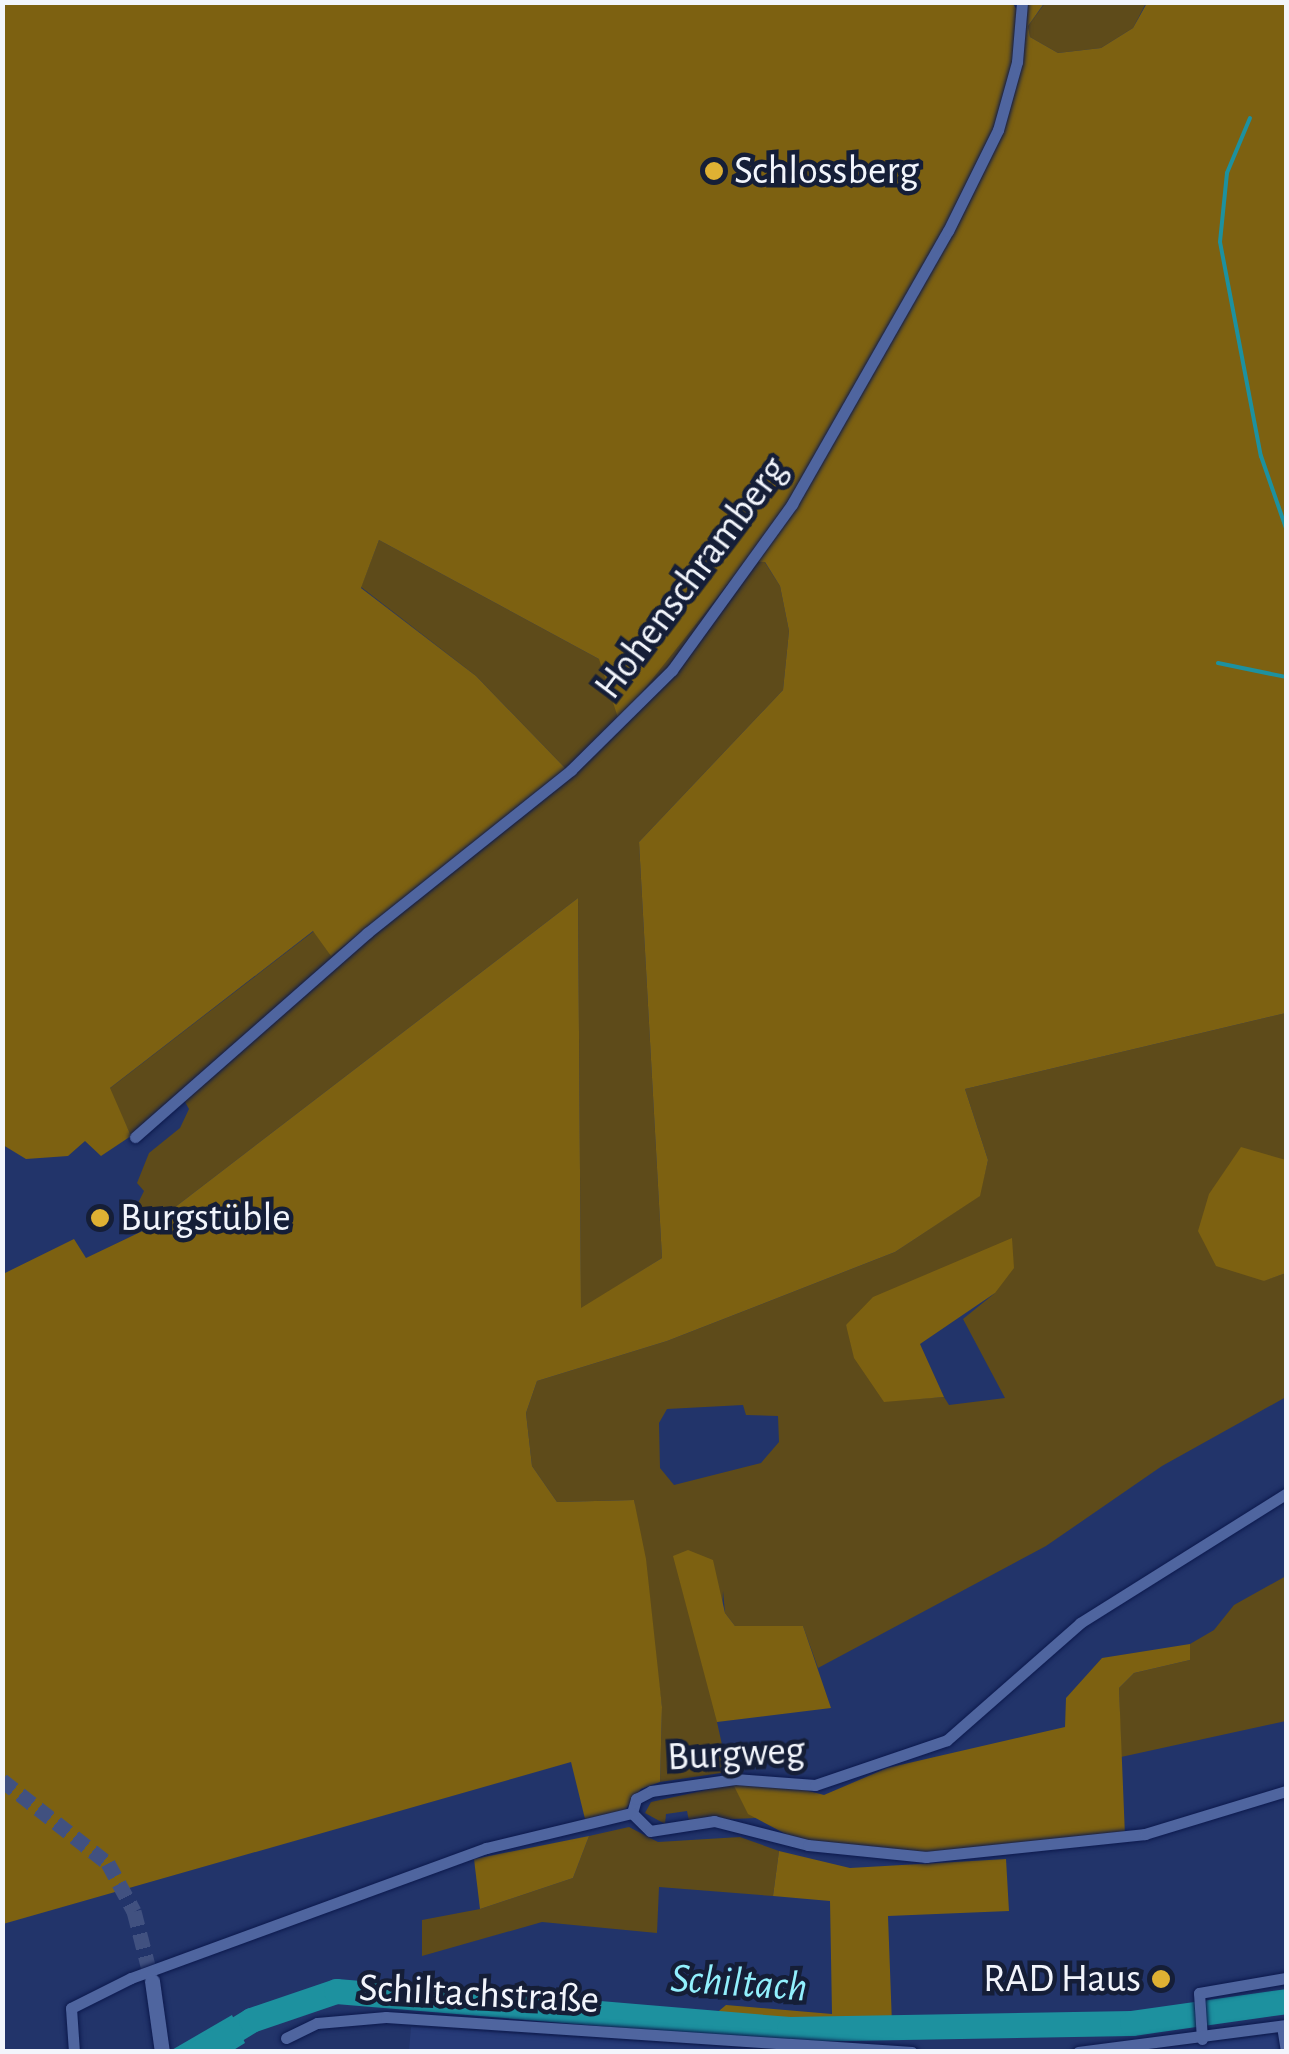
<!DOCTYPE html>
<meta charset="utf-8">
<style>
body{margin:0}
#map{position:relative;width:1289px;height:2054px;overflow:hidden;background:#22346a;font-family:"Alegreya Sans",sans-serif}
div>[style]{position:absolute}
.built>*{inset:0;background:#273b78}
.green>*{inset:0;background:#5e4b1a}
.forest>*{inset:0;background:#7d6111}
.water>*{inset:0;background:#1d919f}
.stream>*{height:4px;margin:-2px;padding:0 2px;transform-origin:2px;border-radius:2px;background:#1d919f}
.river>*{height:25px;margin:-12.5px;padding:0 12.5px;transform-origin:12.5px;border-radius:12.5px;background:#1d919f}
.secondary-tunnel>*{height:15px;margin-top:-7.5px;transform-origin:0;background:repeating-linear-gradient(90deg,#415180 0 15px,transparent 0 23px)}
.roads{filter:drop-shadow(0 0 2px #0c194d) drop-shadow(0 0 2px #0c194d)}
.minor>*{height:11px;margin:-5.5px;padding:0 5.5px;transform-origin:5.5px;border-radius:5.5px;background:#4f659f}
.secondary>*{height:15px;margin:-7.5px;padding:0 7.5px;transform-origin:7.5px;border-radius:7.5px;background:#4f659f}
.dots>*{width:28px;height:28px;translate:-50% -50%;box-sizing:border-box;border:5px solid #151e37;border-radius:50%}
span{translate:-50% -50%;white-space:nowrap;text-align:center;line-height:1.15;-webkit-text-stroke:9px #151e37;paint-order:stroke}
.poi-label{font-size:40px;color:#f2f5fc}
.left{translate:0 -50%;text-align:left}
.right{translate:-100% -50%;text-align:right}
.street-label{font-size:40px;color:#f2f5fc}
.water-label{font-size:42px;color:#92f0fd;font-style:italic}
.frame{position:absolute;inset:0;border:5px solid #f2f5fc;pointer-events:none}
</style>
<div id="map">
<div class="built">
<i style="clip-path:polygon(411px 2027px,789px 2051px,409px 2051px)"></i>
<i style="clip-path:polygon(1286px 2032px,1286px 2051px,1117px 2052px,1243px 2039px)"></i>
</div>
<div class="green">
<i style="clip-path:polygon(1045px 3px,1146px 3px,1133px 28px,1101px 48px,1058px 53px,1030px 37px,1028px 26px)"></i>
<i style="clip-path:polygon(379px 540px,599px 659px,746px 561px,764px 561px,780px 586px,789px 631px,783px 690px,639px 842px,662px 1258px,581px 1309px,578px 898px,174px 1208px,149px 1217px,138px 1203px,144px 1191px,137px 1183px,149px 1153px,180px 1128px,189px 1109px,181px 1095px,131px 1136px,109px 1089px,314px 931px,332px 955px,566px 769px,476px 676px,361px 587px)"></i>
<i style="clip-path:polygon(evenodd,1286px 1013px,1286px 1160px,1263px 1281px,1286px 1273px,1286px 1397px,1162px 1466px,1046px 1546px,818px 1668px,803px 1626px,735px 1626px,725px 1613px,723px 1591px,717px 1722px,728px 1772px,660px 1782px,662px 1707px,634px 1500px,557px 1502px,532px 1466px,526px 1413px,537px 1381px,667px 1341px,895px 1252px,979px 1196px,988px 1160px,965px 1089px,1286px 1013px,995px 1293px,963px 1319px,1005px 1398px,949px 1405px,944px 1397px,884px 1401px,846px 1325px,995px 1293px,1286px 1013px,743px 1405px,746px 1415px,778px 1416px,779px 1442px,761px 1463px,674px 1485px,660px 1468px,659px 1423px,667px 1409px,743px 1405px)"></i>
<i style="clip-path:polygon(1286px 1576px,1286px 1721px,1121px 1757px,1119px 1688px,1134px 1673px,1190px 1660px,1190px 1644px,1214px 1630px,1234px 1605px)"></i>
<i style="clip-path:polygon(733px 1784px,756px 1818px,689px 1821px,687px 1811px,666px 1814px,665px 1824px,645px 1813px,651px 1802px)"></i>
<i style="clip-path:polygon(629px 1827px,658px 1842px,740px 1837px,779px 1851px,773px 1896px,659px 1887px,657px 1933px,542px 1922px,422px 1956px,422px 1920px,480px 1909px,573px 1878px,589px 1836px)"></i>
</div>
<div class="forest">
<i style="clip-path:polygon(1012px 2px,1017px 10px,1023px 3px,1045px 2px,1028px 26px,1030px 37px,1058px 53px,1101px 48px,1133px 28px,1147px 3px,1286px 3px,1286px 1013px,965px 1089px,988px 1160px,980px 1196px,895px 1252px,667px 1341px,537px 1381px,526px 1413px,532px 1466px,557px 1502px,634px 1500px,646px 1559px,662px 1707px,660px 1782px,641px 1789px,623px 1813px,586px 1823px,571px 1762px,3px 1924px,3px 1274px,74px 1239px,86px 1258px,153px 1226px,149px 1217px,174px 1208px,578px 898px,581px 1308px,662px 1258px,639px 842px,783px 690px,789px 631px,780px 586px,765px 562px,746px 561px,619px 721px,599px 659px,379px 540px,361px 588px,476px 676px,566px 769px,331px 956px,313px 931px,110px 1088px,131px 1136px,101px 1156px,85px 1141px,68px 1156px,26px 1159px,3px 1145px,3px 3px)"></i>
<i style="clip-path:polygon(1241px 1147px,1286px 1160px,1286px 1273px,1264px 1281px,1216px 1266px,1198px 1231px,1209px 1194px)"></i>
<i style="clip-path:polygon(1012px 1238px,1014px 1268px,995px 1293px,920px 1344px,944px 1397px,884px 1402px,854px 1358px,846px 1325px,873px 1297px)"></i>
<i style="clip-path:polygon(688px 1550px,713px 1560px,725px 1613px,735px 1626px,803px 1626px,831px 1708px,717px 1722px,673px 1556px)"></i>
<i style="clip-path:polygon(1190px 1644px,1190px 1660px,1134px 1673px,1119px 1688px,1125px 1836px,930px 1855px,797px 1840px,748px 1814px,733px 1784px,775px 1782px,824px 1795px,887px 1768px,1065px 1727px,1066px 1698px,1102px 1658px)"></i>
<i style="clip-path:polygon(589px 1836px,573px 1878px,480px 1909px,474px 1859px)"></i>
<i style="clip-path:polygon(779px 1851px,850px 1868px,1006px 1859px,1009px 1911px,888px 1916px,892px 2024px,713px 2016px,726px 2005px,832px 2014px,830px 1901px,773px 1896px)"></i>
</div>
<div class="water">
<i style="clip-path:polygon(232px 2015px,245px 2043px,232px 2051px,170px 2051px)"></i>
</div>
<div class="stream">
<i style="left:1250px;top:118px;width:60px;rotate:112.7deg"></i>
<i style="left:1227px;top:173px;width:69px;rotate:95.8deg"></i>
<i style="left:1220px;top:242px;width:218px;rotate:79.2deg"></i>
<i style="left:1261px;top:456px;width:76px;rotate:70.9deg"></i>
<i style="left:1218px;top:663px;width:69px;rotate:11.6deg"></i>
</div>
<div class="river">
<i style="left:199px;top:2052px;width:61px;rotate:-31.6deg"></i>
<i style="left:251px;top:2020px;width:90px;rotate:-18.8deg"></i>
<i style="left:336px;top:1991px;width:455px;rotate:4.8deg"></i>
<i style="left:789px;top:2029px;width:343px;rotate:-1deg"></i>
<i style="left:1132px;top:2023px;width:156px;rotate:-8.1deg"></i>
</div>
<div class="secondary-tunnel">
<i style="left:2px;top:1780px;width:135px;rotate:38.1deg"></i>
<i style="left:108px;top:1863px;width:55px;rotate:61.6deg"></i>
<i style="left:134px;top:1911px;width:72px;rotate:75.6deg"></i>
</div>
<div class="roads">
<div class="minor">
<i style="left:135px;top:1137px;width:309px;rotate:-41.3deg"></i>
<i style="left:367px;top:933px;width:261px;rotate:-38.6deg"></i>
<i style="left:571px;top:770px;width:142px;rotate:-44.7deg"></i>
<i style="left:672px;top:670px;width:205px;rotate:-54.1deg"></i>
<i style="left:792px;top:504px;width:314px;rotate:-60.3deg"></i>
<i style="left:948px;top:231px;width:113px;rotate:-63.7deg"></i>
<i style="left:998px;top:130px;width:71px;rotate:-74.4deg"></i>
<i style="left:1017px;top:62px;width:60px;rotate:-85.2deg"></i>
<i style="left:632px;top:1813px;width:15px;rotate:-74deg"></i>
<i style="left:636px;top:1799px;width:17px;rotate:-28deg"></i>
<i style="left:651px;top:1791px;width:85px;rotate:-8.1deg"></i>
<i style="left:735px;top:1779px;width:80px;rotate:4.3deg"></i>
<i style="left:815px;top:1785px;width:139px;rotate:-18.8deg"></i>
<i style="left:947px;top:1740px;width:177px;rotate:-41.3deg"></i>
<i style="left:1080px;top:1623px;width:243px;rotate:-32.1deg"></i>
<i style="left:632px;top:1813px;width:25px;rotate:45deg"></i>
<i style="left:650px;top:1831px;width:65px;rotate:-8.9deg"></i>
<i style="left:714px;top:1821px;width:97px;rotate:14.3deg"></i>
<i style="left:808px;top:1845px;width:119px;rotate:5.8deg"></i>
<i style="left:926px;top:1857px;width:220px;rotate:-6deg"></i>
<i style="left:1145px;top:1834px;width:147px;rotate:-17deg"></i>
<i style="left:1282px;top:2026px;width:26px;rotate:81deg"></i>
<i style="left:286px;top:2038px;width:34px;rotate:-26deg"></i>
<i style="left:317px;top:2023px;width:69px;rotate:-5deg"></i>
<i style="left:386px;top:2017px;width:527px;rotate:3.81deg"></i>
<i style="left:1202px;top:2039px;width:46px;rotate:-93.7deg"></i>
<i style="left:1199px;top:1993px;width:88px;rotate:-9.8deg"></i>
<i style="left:74px;top:2052px;width:44px;rotate:-93.9deg"></i>
<i style="left:71px;top:2008px;width:67px;rotate:-26.6deg"></i>
<i style="left:131px;top:1978px;width:378px;rotate:-20.1deg"></i>
<i style="left:486px;top:1848px;width:150px;rotate:-13.5deg"></i>
<i style="left:1078px;top:2052px;width:210px;rotate:-7.4deg"></i>
</div>
<div class="secondary">
<i style="left:152px;top:1981px;width:72px;rotate:82deg"></i>
</div>
</div>
<div class="dots">
<i style="left:714px;top:171px;background:#dfb133"></i>
<i style="left:100px;top:1218px;background:#dfb133"></i>
<i style="left:1161px;top:1979px;background:#dfb133"></i>
</div>
<div class="poi-label">
<span class="left" style="left:734px;top:171px">Schlossberg</span>
<span class="left" style="left:120px;top:1218px">Burgstüble</span>
<span class="right" style="left:1141px;top:1979px">RAD Haus</span>
</div>
<div class="street-label">
<span style="left:691px;top:578px;rotate:-53deg">Hohenschramberg</span>
<span style="left:736px;top:1754px;rotate:-3deg">Burgweg</span>
<span style="left:479px;top:1994px;rotate:3deg">Schiltachstraße</span>
</div>
<div class="water-label">
<span style="left:739px;top:1983px;rotate:4deg">Schiltach</span>
</div>
<div class="frame"></div>
</div>
